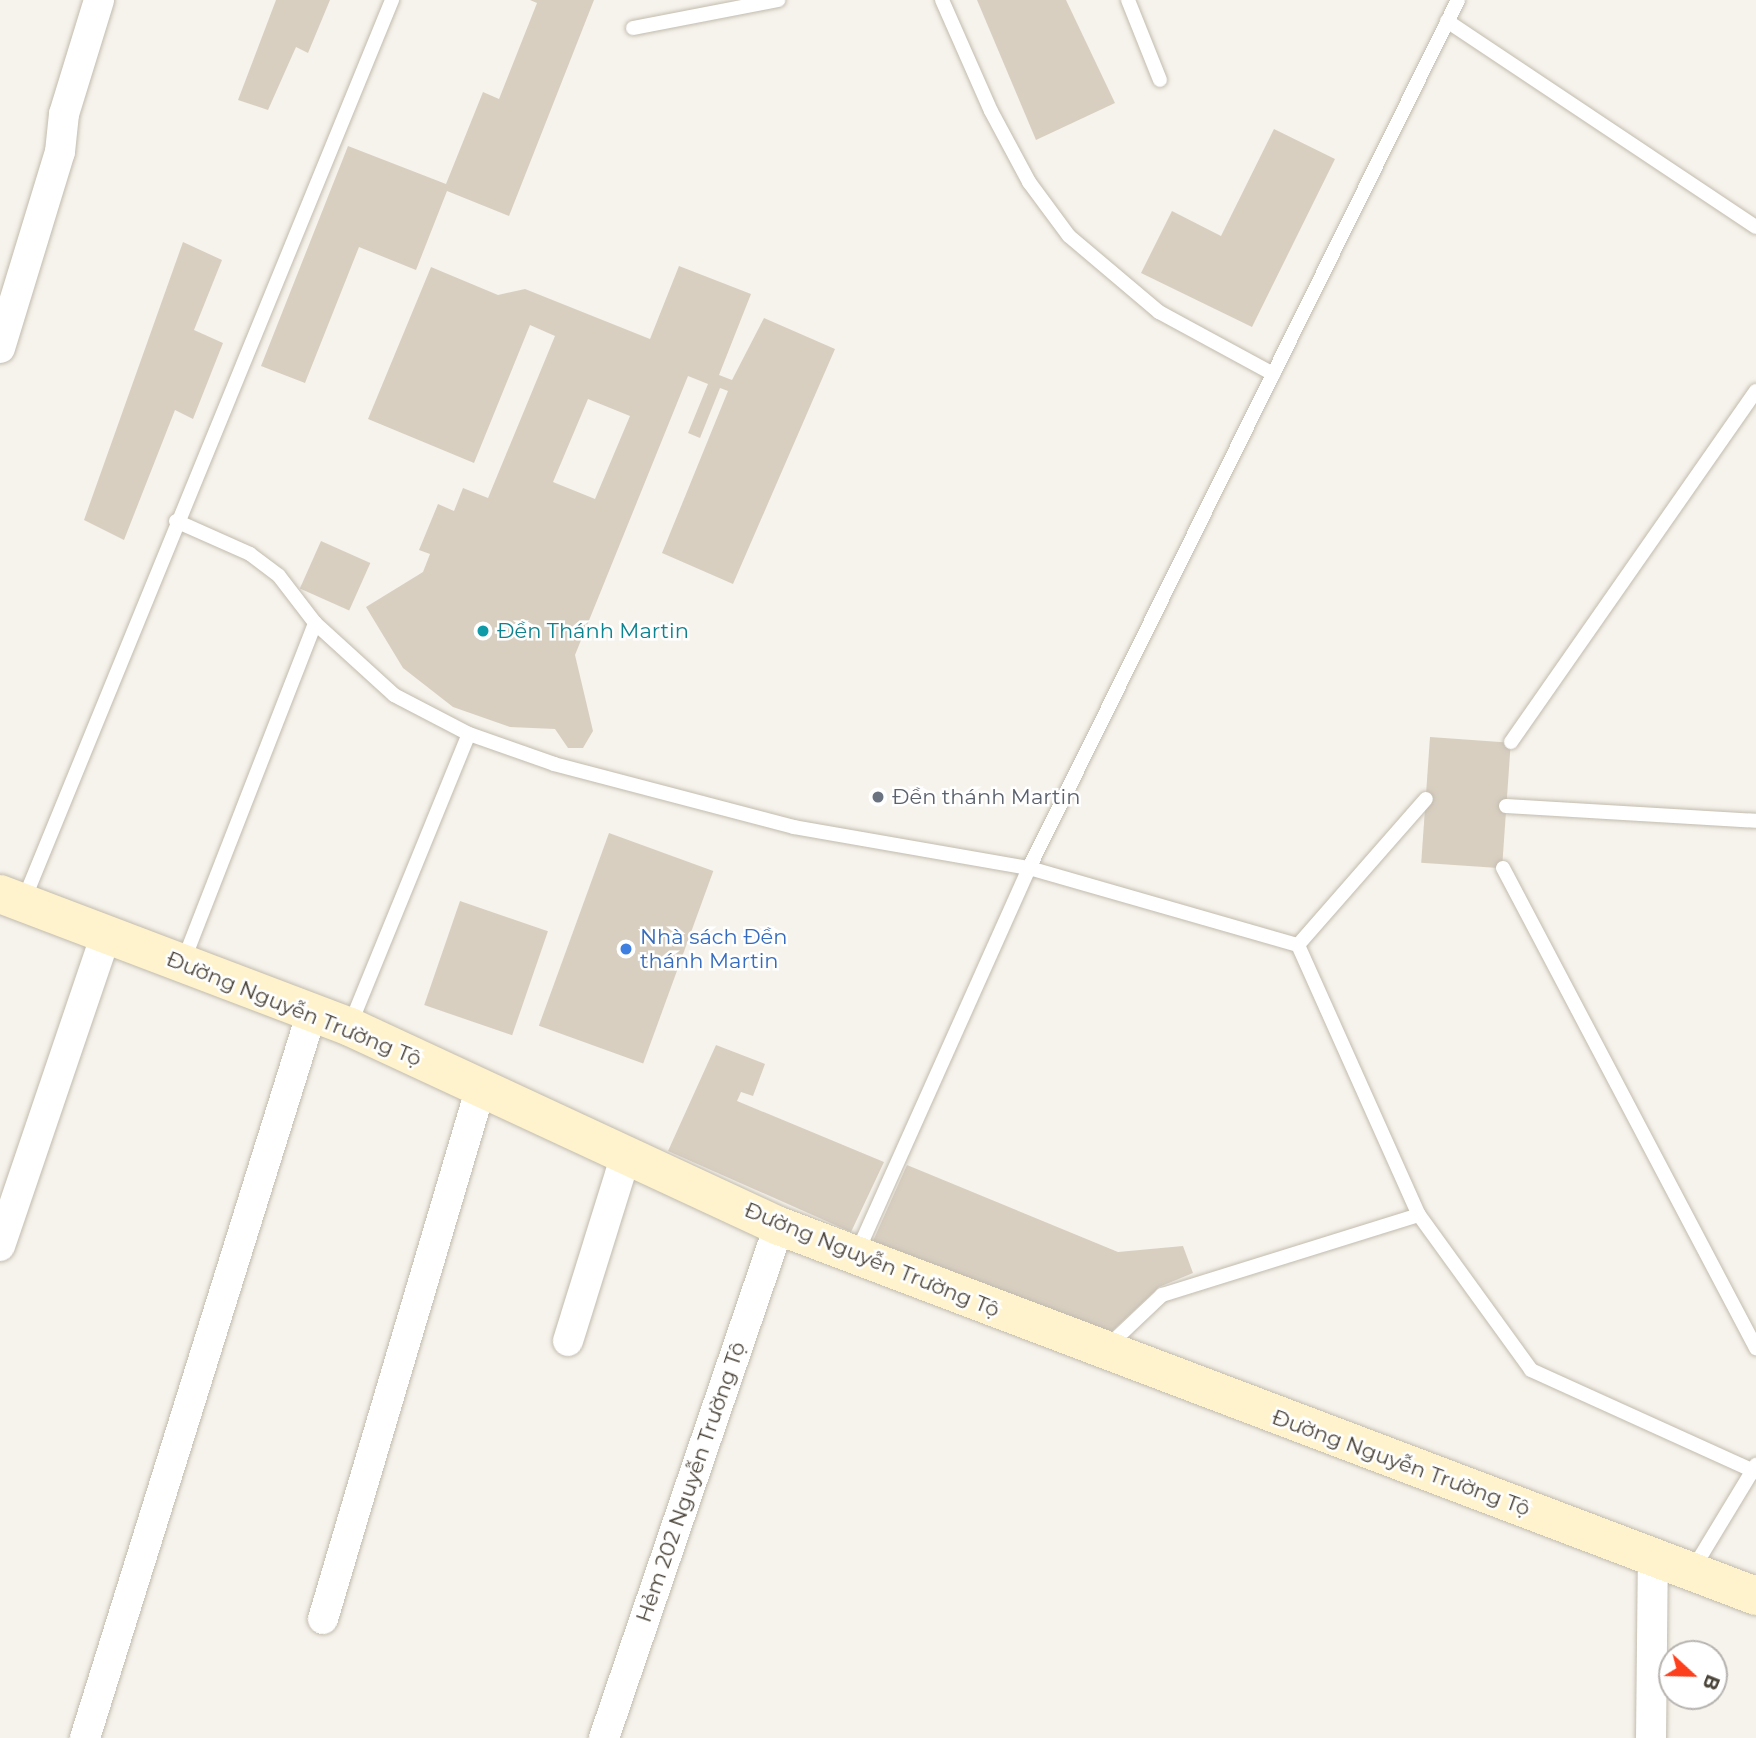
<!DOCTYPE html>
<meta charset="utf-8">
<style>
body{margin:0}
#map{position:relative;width:1756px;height:1738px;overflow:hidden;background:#f6f3ec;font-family:Montserrat,sans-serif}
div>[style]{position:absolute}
.building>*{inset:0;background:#d8cfc1;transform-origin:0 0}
.roads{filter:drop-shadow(0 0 2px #c2bbae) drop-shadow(0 0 2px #c2bbae)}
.service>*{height:14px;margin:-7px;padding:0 7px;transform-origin:7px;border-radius:7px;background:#fff}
.minor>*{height:30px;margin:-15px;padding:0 15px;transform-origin:15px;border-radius:15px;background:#fff}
.secondary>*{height:38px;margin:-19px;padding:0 19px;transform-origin:19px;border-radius:19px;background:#fff3cd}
.dots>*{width:19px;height:19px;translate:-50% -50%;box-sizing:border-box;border:4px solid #fff;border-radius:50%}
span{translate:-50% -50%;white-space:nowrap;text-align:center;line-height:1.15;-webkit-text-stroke:5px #fff;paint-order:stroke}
.culture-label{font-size:21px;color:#0d838f}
.left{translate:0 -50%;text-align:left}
.worship-label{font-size:21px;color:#5b616d}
.shop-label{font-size:21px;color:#366cbe}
.street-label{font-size:21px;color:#4b4439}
.north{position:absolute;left:1658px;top:1640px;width:70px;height:70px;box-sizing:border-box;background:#fff;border:2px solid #b7b4b0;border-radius:50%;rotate:112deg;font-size:19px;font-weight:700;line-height:28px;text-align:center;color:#4b4439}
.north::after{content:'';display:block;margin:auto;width:24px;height:32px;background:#fc3f1d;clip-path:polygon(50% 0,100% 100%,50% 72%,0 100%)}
</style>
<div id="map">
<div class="building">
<i style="clip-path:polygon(276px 0,330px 0,308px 53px,296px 47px,268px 110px,238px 100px)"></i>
<i style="clip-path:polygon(530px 0,594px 0,509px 216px,447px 191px,416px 270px,359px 247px,305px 383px,261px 366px,348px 146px,446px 184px,483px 92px,499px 99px,537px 3px)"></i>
<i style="clip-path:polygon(977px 0,1066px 0,1115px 103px,1036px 140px)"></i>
<i style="clip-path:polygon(1274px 129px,1335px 159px,1252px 327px,1141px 273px,1172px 211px,1221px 236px)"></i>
<i style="clip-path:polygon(183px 242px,222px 260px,194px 330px,223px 343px,193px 419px,175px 410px,124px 540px,84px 520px)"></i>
<i style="clip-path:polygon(evenodd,679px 266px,751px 294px,719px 375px,732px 380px,764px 318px,835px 349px,733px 584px,662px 553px,728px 391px,720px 388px,700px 438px,688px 433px,708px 384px,688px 376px,575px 655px,593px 731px,583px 748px,568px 748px,555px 729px,510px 727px,453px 707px,403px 668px,366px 607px,423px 572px,430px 554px,419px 550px,438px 504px,454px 511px,463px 488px,488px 498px,555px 336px,530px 325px,474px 463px,368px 419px,431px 267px,498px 295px,525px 289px,650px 339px,679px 266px,588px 399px,630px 416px,595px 499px,553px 482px,588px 399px)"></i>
<i style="left:321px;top:541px;width:54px;height:52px;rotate:24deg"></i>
<i style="left:1430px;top:737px;width:81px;height:126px;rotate:4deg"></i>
<i style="left:609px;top:833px;width:111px;height:205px;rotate:20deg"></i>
<i style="left:460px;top:901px;width:93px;height:110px;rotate:19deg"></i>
<i style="clip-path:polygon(716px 1045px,765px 1064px,753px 1096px,741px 1092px,737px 1101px,884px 1162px,851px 1232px,668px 1151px)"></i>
<i style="clip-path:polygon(907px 1165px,1118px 1252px,1183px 1246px,1193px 1273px,1159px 1287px,1111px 1332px,873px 1241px)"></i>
</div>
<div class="roads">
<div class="service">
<i style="left:942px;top:0;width:121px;rotate:66.2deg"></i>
<i style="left:991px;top:111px;width:81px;rotate:61.8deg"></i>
<i style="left:1029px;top:182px;width:67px;rotate:53.5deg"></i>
<i style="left:1069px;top:236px;width:118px;rotate:40.2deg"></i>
<i style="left:1159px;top:312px;width:130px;rotate:28.5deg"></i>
<i style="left:1128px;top:0;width:86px;rotate:68.2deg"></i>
<i style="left:1447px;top:21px;width:371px;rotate:33.7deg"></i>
<i style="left:633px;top:28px;width:148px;rotate:-10.9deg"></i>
<i style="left:176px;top:521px;width:81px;rotate:24deg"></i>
<i style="left:250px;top:554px;width:36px;rotate:37deg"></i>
<i style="left:279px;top:576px;width:59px;rotate:52.5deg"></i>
<i style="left:315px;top:623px;width:107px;rotate:42.3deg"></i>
<i style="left:394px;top:695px;width:85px;rotate:27.5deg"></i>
<i style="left:469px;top:734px;width:90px;rotate:19.4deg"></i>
<i style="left:554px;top:764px;width:248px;rotate:14.7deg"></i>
<i style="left:794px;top:827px;width:239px;rotate:9.9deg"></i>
<i style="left:1029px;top:868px;width:280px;rotate:16deg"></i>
<i style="left:1298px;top:945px;width:296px;rotate:65.9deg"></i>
<i style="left:1419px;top:1215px;width:191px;rotate:54.1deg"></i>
<i style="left:1531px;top:1370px;width:247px;rotate:24.4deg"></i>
<i style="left:1511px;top:742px;width:428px;rotate:-55.1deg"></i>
<i style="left:1506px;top:806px;width:250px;rotate:3.4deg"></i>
<i style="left:1503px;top:868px;width:543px;rotate:62.21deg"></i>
<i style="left:23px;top:902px;width:975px;rotate:-67.75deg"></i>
<i style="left:1298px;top:945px;width:194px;rotate:-48.8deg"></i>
<i style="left:183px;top:962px;width:364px;rotate:-68.7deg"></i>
<i style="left:350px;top:1025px;width:314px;rotate:-67.8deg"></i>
<i style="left:856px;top:1255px;width:424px;rotate:-65.9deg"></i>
<i style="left:1029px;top:868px;width:968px;rotate:-63.7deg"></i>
<i style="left:1107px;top:1347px;width:76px;rotate:-43.4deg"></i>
<i style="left:1162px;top:1295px;width:269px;rotate:-17.3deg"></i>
<i style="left:1693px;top:1569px;width:122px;rotate:-58.8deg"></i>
</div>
<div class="minor">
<i style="left:0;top:348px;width:205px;rotate:-73deg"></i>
<i style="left:60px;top:152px;width:38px;rotate:-84deg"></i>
<i style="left:64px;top:114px;width:119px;rotate:-72.9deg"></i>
<i style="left:0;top:1246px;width:330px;rotate:-71.2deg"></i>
<i style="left:568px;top:1341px;width:195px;rotate:-72.7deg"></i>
<i style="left:323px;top:1619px;width:555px;rotate:-73.46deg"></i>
<i style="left:85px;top:1738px;width:761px;rotate:-72.64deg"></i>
<i style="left:604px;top:1738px;width:541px;rotate:-71.13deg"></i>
<i style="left:1651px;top:1738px;width:182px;rotate:-89.4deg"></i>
</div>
<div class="secondary">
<i style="left:0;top:894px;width:374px;rotate:20.8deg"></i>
<i style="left:350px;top:1027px;width:473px;rotate:24.9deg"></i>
<i style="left:779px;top:1226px;width:1045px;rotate:20.74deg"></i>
</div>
</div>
<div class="dots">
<i style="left:483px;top:631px;background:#0f9aa8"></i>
<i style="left:878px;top:797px;background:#6b7280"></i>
<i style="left:626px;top:949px;background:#3f7fe0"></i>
</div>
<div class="culture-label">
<span class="left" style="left:497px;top:631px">Đền Thánh Martin</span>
</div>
<div class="worship-label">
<span class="left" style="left:892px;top:797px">Đền thánh Martin</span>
</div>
<div class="shop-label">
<span class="left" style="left:640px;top:949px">Nhà sách Đền<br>thánh Martin</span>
</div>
<div class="street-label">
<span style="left:294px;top:1009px;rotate:22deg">Đường Nguyễn Trường Tộ</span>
<span style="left:872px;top:1260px;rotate:22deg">Đường Nguyễn Trường Tộ</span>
<span style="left:1401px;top:1463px;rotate:20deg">Đường Nguyễn Trường Tộ</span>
<span style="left:691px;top:1482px;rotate:-71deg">Hẻm 202 Nguyễn Trường Tộ</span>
</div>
<div class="north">B</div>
</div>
